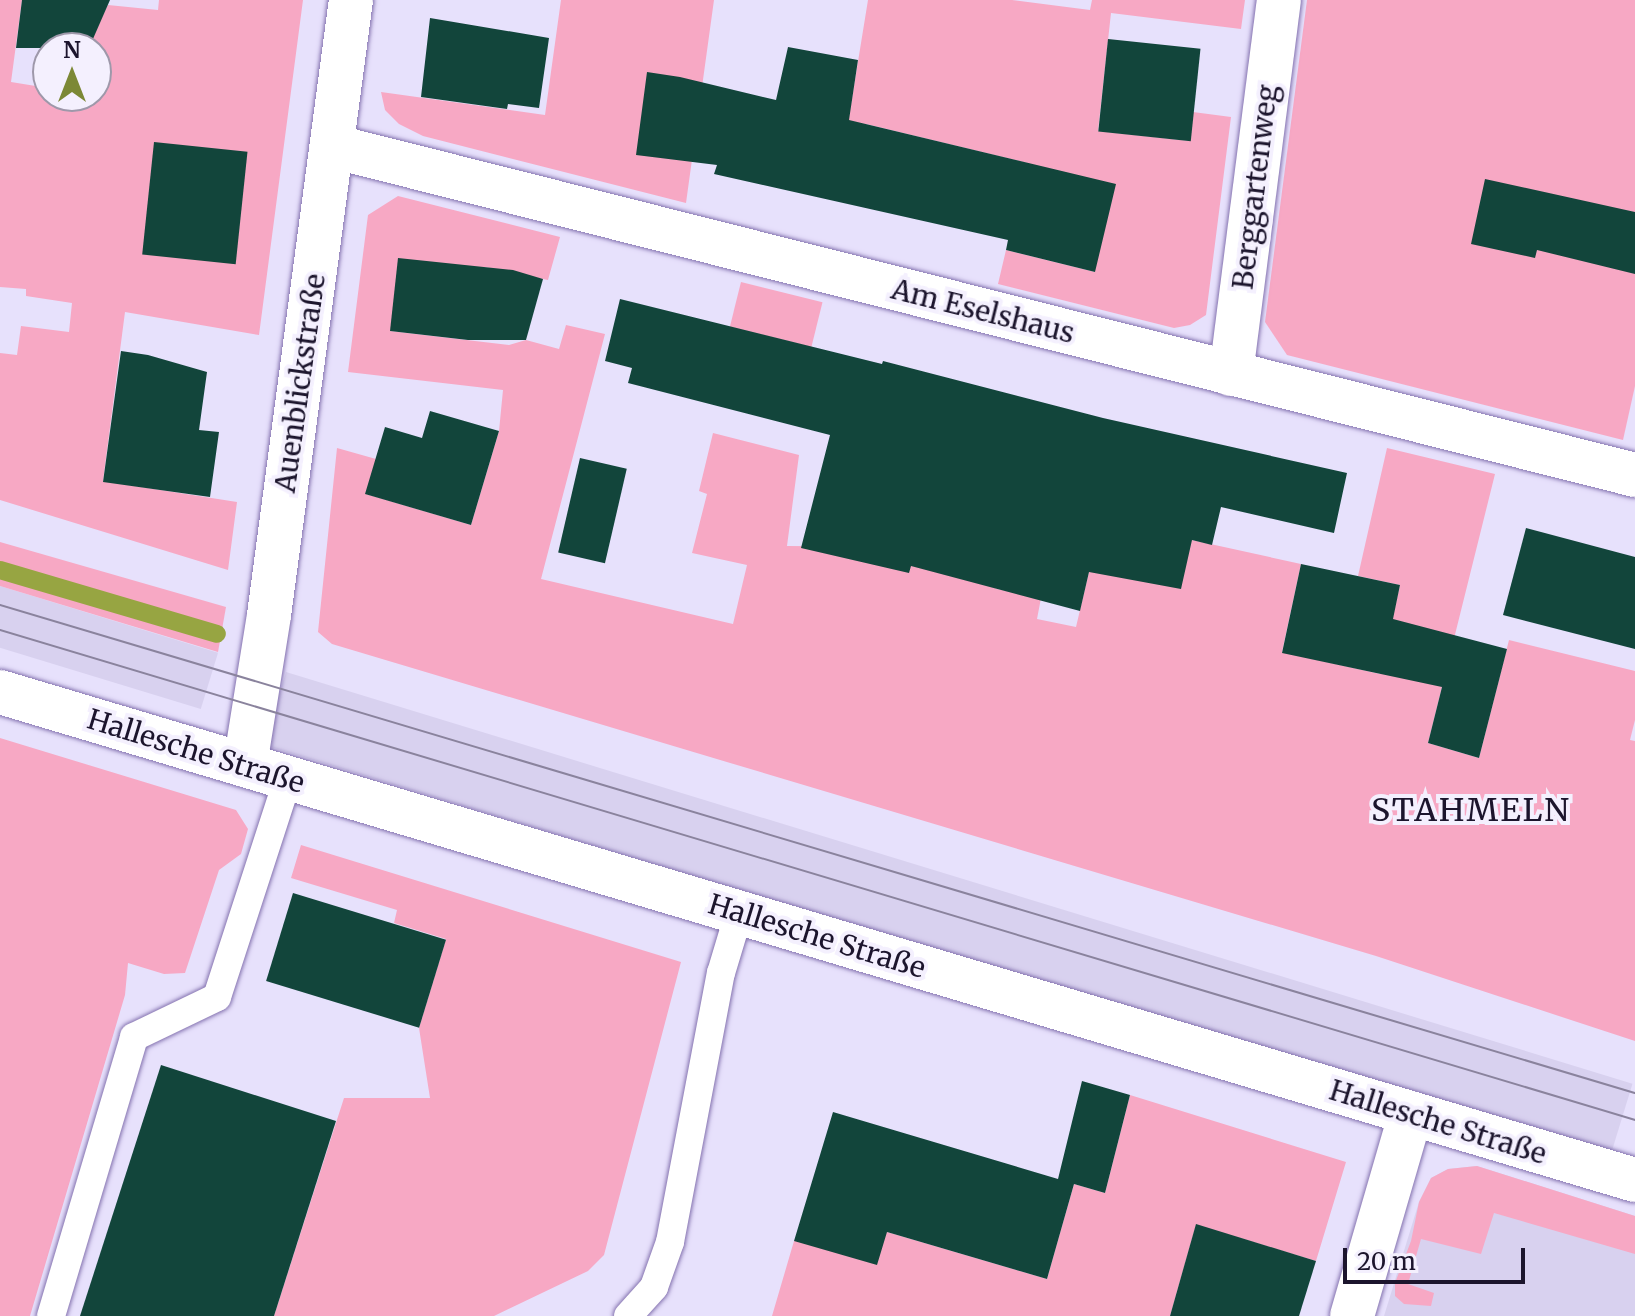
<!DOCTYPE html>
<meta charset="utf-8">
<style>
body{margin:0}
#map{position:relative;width:1635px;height:1316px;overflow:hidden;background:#e7e1fc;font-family:Merriweather,serif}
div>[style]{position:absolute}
.built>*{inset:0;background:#d8d1ef;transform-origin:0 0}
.green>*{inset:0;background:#f7a8c4;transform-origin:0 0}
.stream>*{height:18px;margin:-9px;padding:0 9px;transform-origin:9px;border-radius:9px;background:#97a542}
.building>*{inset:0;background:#12453b;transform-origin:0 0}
.roads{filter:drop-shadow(0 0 2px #8472af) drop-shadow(0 0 2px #8472af)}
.lane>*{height:28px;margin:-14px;padding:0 14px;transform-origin:14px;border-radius:14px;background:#fff}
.street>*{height:44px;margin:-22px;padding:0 22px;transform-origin:22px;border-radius:22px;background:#fff}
.secondary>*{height:44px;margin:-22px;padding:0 22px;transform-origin:22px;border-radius:22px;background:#fff}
.tram>*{height:2px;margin:-1px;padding:0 1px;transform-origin:1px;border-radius:1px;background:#8a839d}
span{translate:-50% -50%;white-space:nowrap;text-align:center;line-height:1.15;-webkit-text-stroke:8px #f4f0fe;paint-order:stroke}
.street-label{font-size:28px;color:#1c152d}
.quarter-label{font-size:32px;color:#1c152d;letter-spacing:2px}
.north{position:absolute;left:32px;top:32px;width:80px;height:80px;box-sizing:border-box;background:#f4f0fe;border:2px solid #9e98aa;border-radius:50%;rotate:0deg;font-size:22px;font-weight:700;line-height:32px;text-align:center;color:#1c152d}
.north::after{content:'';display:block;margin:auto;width:28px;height:36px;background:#7c8836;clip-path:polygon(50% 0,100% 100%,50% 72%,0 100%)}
.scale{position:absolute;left:1343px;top:1248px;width:182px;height:36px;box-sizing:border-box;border:4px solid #1c152d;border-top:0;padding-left:10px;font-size:24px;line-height:28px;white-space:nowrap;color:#1c152d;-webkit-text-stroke:6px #f4f0fe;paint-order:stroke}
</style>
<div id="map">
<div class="built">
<i style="left:0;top:586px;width:228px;height:59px;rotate:17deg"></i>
<i style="left:286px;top:672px;width:1408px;height:76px;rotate:17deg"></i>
<i style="clip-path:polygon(1477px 1166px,1635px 1216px,1635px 1316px,1384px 1316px,1419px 1202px,1431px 1178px,1448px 1169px)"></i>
</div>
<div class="green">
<i style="clip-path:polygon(0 0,22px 0,11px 82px,48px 88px,48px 96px,96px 96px,96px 48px,86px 48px,108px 5px,158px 10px,159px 0,303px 0,259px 335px,125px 312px,103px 481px,237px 502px,228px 570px,0 500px,0 353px,17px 355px,21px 326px,69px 332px,72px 303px,26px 296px,26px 289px,0 287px)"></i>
<i style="clip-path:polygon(561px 0,714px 0,686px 203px,423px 136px,399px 124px,385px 110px,381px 92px,545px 115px)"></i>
<i style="clip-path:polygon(868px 0,1012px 0,1090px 10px,1092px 0,1245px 0,1241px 29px,1111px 13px,1098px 131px,1190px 141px,1193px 112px,1231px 117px,1206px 315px,1190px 325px,1174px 328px,998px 284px,1006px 250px,1095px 272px,1027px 163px,866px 124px,848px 123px)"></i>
<i style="clip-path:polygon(1307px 0,1635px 0,1635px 386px,1623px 440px,1287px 355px,1265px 322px)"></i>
<i style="clip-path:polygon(398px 196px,560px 237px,548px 280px,485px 267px,390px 331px,509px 345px,526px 340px,559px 349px,566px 325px,605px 334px,541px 579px,733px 624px,747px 565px,692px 553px,707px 494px,699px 491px,713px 433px,799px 455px,787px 546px,916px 547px,997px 589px,1041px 598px,1037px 619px,1076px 627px,1089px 572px,1192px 540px,1301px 564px,1282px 652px,1380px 674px,1400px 585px,1358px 576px,1387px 448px,1495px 474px,1428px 743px,1479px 758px,1509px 640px,1635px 671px,1635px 720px,1630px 740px,1635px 741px,1635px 1041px,1376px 956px,332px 644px,318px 632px,337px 448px,376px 459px,366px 494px,471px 525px,499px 431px,503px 390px,348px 372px,368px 215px)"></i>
<i style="left:741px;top:282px;width:84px;height:46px;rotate:14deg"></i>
<i style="clip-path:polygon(0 542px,226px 607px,218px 652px,0 586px)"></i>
<i style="clip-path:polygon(0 738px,236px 810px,248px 829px,241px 854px,219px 870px,185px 973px,164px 974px,128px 963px,125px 995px,30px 1316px,0 1316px)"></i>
<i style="clip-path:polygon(301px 845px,681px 962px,604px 1255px,588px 1271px,494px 1316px,274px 1316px,344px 1098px,430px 1098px,419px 1028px,446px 939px,394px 923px,397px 910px,291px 878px)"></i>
<i style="clip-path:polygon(1130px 1095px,1346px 1162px,1316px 1261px,1196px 1225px,1170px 1316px,772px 1316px,794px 1241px,887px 1232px,1047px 1279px,1074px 1184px,1105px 1193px)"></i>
<i style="clip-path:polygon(1477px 1166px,1635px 1216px,1635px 1254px,1494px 1213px,1481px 1254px,1421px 1239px,1408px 1284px,1434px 1293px,1431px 1306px,1404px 1304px,1395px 1296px,1395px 1283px,1411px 1241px,1419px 1202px,1431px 1178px,1448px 1169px)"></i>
</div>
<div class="stream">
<i style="left:0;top:570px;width:226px;rotate:16.4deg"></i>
</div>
<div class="building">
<i style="clip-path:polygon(22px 0,110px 0,89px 48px,16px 48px)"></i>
<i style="clip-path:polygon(430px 18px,549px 38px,539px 108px,508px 104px,507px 109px,421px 97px)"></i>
<i style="left:1108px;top:39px;width:93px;height:93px;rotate:6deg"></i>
<i style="clip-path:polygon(788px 47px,858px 60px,849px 120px,1116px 184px,1095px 272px,1006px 250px,1008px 240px,714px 174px,717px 165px,636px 155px,647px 72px,680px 77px,776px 100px)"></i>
<i style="left:154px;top:142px;width:94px;height:113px;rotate:6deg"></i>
<i style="clip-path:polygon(1485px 179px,1635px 212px,1635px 274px,1537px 250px,1535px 258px,1471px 244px)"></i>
<i style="clip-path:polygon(398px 258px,513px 270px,543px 279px,526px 340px,468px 340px,390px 331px)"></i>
<i style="clip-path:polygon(620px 299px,882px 364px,883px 361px,1103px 418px,1347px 473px,1334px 533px,1221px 507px,1212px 545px,1192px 540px,1181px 589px,1089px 572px,1080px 611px,911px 566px,909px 573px,801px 548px,830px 435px,628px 383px,632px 368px,605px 361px)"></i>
<i style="clip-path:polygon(121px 351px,148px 355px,207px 372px,199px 430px,219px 432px,210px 497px,103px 482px)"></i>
<i style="clip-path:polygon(430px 411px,499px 431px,471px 525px,365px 494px,385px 427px,422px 438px)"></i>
<i style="left:580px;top:458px;width:48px;height:97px;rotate:13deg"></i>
<i style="clip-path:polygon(1526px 528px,1635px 557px,1635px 649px,1503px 615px)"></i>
<i style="clip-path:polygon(1301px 564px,1400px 585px,1393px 619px,1507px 649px,1479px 758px,1428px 743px,1442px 687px,1282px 653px)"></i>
<i style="left:293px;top:893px;width:160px;height:92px;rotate:17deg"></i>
<i style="clip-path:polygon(161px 1065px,336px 1121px,274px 1316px,80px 1316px)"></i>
<i style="clip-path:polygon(1082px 1081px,1130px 1095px,1105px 1193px,1074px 1184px,1047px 1279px,887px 1232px,877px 1265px,794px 1241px,833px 1112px,1058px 1179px)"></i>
<i style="clip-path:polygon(1196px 1224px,1316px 1261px,1299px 1316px,1170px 1316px)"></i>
</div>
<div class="roads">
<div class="lane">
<i style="left:51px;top:1316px;width:291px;rotate:-73.4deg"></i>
<i style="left:134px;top:1037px;width:92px;rotate:-25.7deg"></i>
<i style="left:217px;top:997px;width:229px;rotate:-72deg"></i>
<i style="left:628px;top:1316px;width:39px;rotate:-48deg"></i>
<i style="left:654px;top:1287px;width:48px;rotate:-70.4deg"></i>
<i style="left:670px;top:1242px;width:274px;rotate:-79.3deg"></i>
<i style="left:721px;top:973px;width:63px;rotate:-73.3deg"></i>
</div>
<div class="street">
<i style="left:332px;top:146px;width:1344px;rotate:14.17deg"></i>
<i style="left:1231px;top:374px;width:377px;rotate:-82.7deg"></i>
<i style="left:245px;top:765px;width:152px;rotate:-80.9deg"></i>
<i style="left:269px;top:615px;width:620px;rotate:-82.41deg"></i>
<i style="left:1352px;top:1316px;width:211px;rotate:-73.8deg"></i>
</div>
<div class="secondary">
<i style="left:0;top:692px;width:1706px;rotate:16.62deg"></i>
</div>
</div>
<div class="tram">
<i style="left:0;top:605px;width:1706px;rotate:16.62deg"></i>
<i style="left:0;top:630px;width:1707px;rotate:16.68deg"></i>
</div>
<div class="street-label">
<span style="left:1255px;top:187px;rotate:-83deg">Berggartenweg</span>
<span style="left:983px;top:311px;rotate:14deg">Am Eselshaus</span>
<span style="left:300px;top:383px;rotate:-82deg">Auenblickstraße</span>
<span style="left:196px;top:751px;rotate:17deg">Hallesche Straße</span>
<span style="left:817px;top:936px;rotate:17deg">Hallesche Straße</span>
<span style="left:1438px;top:1122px;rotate:17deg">Hallesche Straße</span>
</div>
<div class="quarter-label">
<span style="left:1471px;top:810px">STAHMELN</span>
</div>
<div class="north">N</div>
<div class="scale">20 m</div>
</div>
